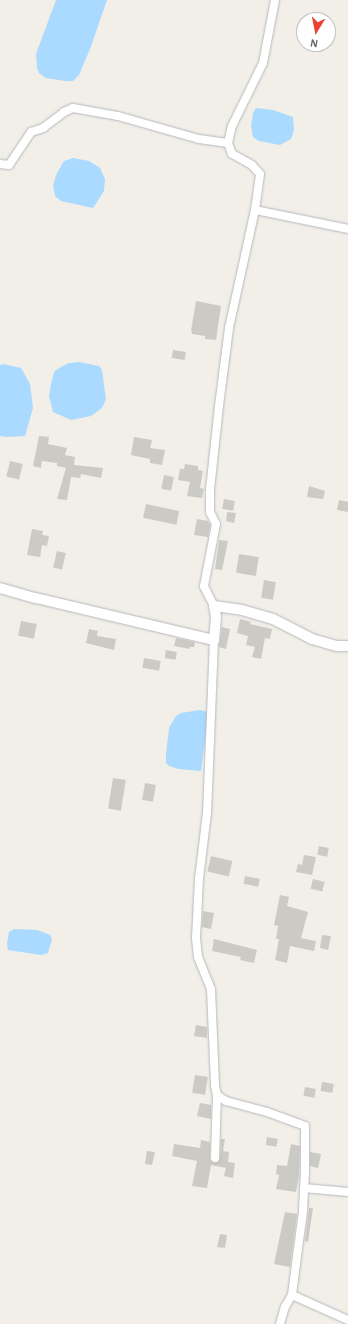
<!DOCTYPE html>
<style>
body{margin:0}
#map{position:relative;width:348px;height:1324px;overflow:hidden;background:#f1efe8;font-family:"Alegreya Sans",sans-serif}
div>[style]{position:absolute}
.water>*{inset:0;background:#aadaff}
.building>*{inset:0;background:#cccac5;transform-origin:0 0}
.roads{filter:drop-shadow(0 0 1px #b5b8bc) drop-shadow(0 0 1px #b5b8bc)}
.minor>*{height:8px;margin:-4px;padding:0 4px;transform-origin:4px;border-radius:4px;background:#fff}
.tertiary>*{height:10px;margin:-5px;padding:0 5px;transform-origin:5px;border-radius:5px;background:#fff}
span{translate:-50% -50%;white-space:nowrap;text-align:center;line-height:1.15;-webkit-text-stroke:3.5px #fff;paint-order:stroke}
.north{position:absolute;left:296px;top:12px;width:40px;height:40px;box-sizing:border-box;background:#fff;border:1px solid #bfc1c3;border-radius:50%;rotate:190deg;font-size:11px;font-weight:700;line-height:16px;text-align:center;color:#5f6368}
.north::after{content:'';display:block;margin:auto;width:14px;height:18px;background:#ea4335;clip-path:polygon(50% 0,100% 100%,50% 72%,0 100%)}
</style>
<div id="map">
<div class="water">
<i style="clip-path:polygon(56px 0,107px 0,90px 49px,79px 75px,73px 81px,65px 81px,46px 78px,39px 73px,37px 68px,36px 54px)"></i>
<i style="clip-path:polygon(256px 108px,273px 110px,293px 117px,294px 130px,291px 139px,280px 145px,259px 141px,253px 137px,251px 126px,253px 113px)"></i>
<i style="clip-path:polygon(73px 158px,89px 161px,100px 168px,105px 179px,104px 191px,93px 208px,61px 201px,55px 196px,53px 186px,56px 175px,64px 161px)"></i>
<i style="clip-path:polygon(79px 362px,99px 366px,102px 370px,106px 399px,102px 408px,91px 416px,71px 420px,53px 412px,49px 396px,51px 384px,54px 372px,59px 368px,69px 363px)"></i>
<i style="clip-path:polygon(3px 364px,21px 368px,30px 384px,33px 408px,25px 436px,7px 437px,0 436px,0 365px)"></i>
<i style="clip-path:polygon(200px 710px,209px 712px,201px 771px,179px 769px,169px 766px,166px 763px,166px 754px,169px 728px,176px 716px,181px 713px)"></i>
<i style="clip-path:polygon(14px 929px,37px 930px,50px 935px,52px 939px,48px 953px,41px 955px,8px 950px,7px 943px,9px 932px)"></i>
</div>
<div class="building">
<i style="clip-path:polygon(196px 301px,221px 306px,216px 340px,205px 339px,205px 336px,192px 334px,192px 331px,191px 331px)"></i>
<i style="left:173px;top:350px;width:13px;height:8px;rotate:9deg"></i>
<i style="clip-path:polygon(39px 436px,49px 437px,48px 444px,67px 448px,65px 455px,75px 457px,74px 465px,103px 468px,101px 478px,81px 474px,80px 478px,71px 477px,67px 500px,57px 499px,66px 468px,57px 466px,57px 463px,42px 461px,41px 468px,33px 466px)"></i>
<i style="clip-path:polygon(134px 437px,152px 440px,150px 448px,165px 450px,162px 465px,150px 463px,150px 459px,131px 455px)"></i>
<i style="left:10px;top:461px;width:13px;height:16px;rotate:13deg"></i>
<i style="clip-path:polygon(185px 464px,198px 466px,198px 470px,203px 471px,200px 488px,204px 489px,202px 498px,187px 496px,190px 482px,178px 480px,180px 469px,184px 469px)"></i>
<i style="left:164px;top:475px;width:10px;height:14px;rotate:11deg"></i>
<i style="clip-path:polygon(309px 486px,325px 491px,323px 499px,307px 497px)"></i>
<i style="left:224px;top:499px;width:11px;height:10px;rotate:10deg"></i>
<i style="clip-path:polygon(339px 500px,348px 502px,348px 512px,337px 510px)"></i>
<i style="left:146px;top:504px;width:34px;height:14px;rotate:12deg"></i>
<i style="clip-path:polygon(227px 512px,236px 513px,234px 523px,226px 521px)"></i>
<i style="clip-path:polygon(197px 519px,208px 521px,210px 525px,208px 537px,194px 535px)"></i>
<i style="clip-path:polygon(32px 529px,43px 531px,42px 535px,49px 536px,47px 546px,42px 545px,40px 557px,27px 555px)"></i>
<i style="clip-path:polygon(219px 540px,228px 541px,222px 570px,215px 569px)"></i>
<i style="left:57px;top:551px;width:9px;height:17px;rotate:13deg"></i>
<i style="left:239px;top:554px;width:20px;height:19px;rotate:9deg"></i>
<i style="left:264px;top:580px;width:12px;height:18px;rotate:9deg"></i>
<i style="clip-path:polygon(240px 619px,251px 622px,250px 624px,272px 629px,270px 639px,265px 638px,261px 659px,252px 657px,255px 647px,246px 645px,248px 636px,237px 633px)"></i>
<i style="left:21px;top:621px;width:16px;height:15px;rotate:11deg"></i>
<i style="clip-path:polygon(222px 627px,230px 629px,226px 649px,219px 647px)"></i>
<i style="clip-path:polygon(89px 629px,98px 631px,97px 636px,116px 639px,114px 650px,86px 643px)"></i>
<i style="clip-path:polygon(176px 638px,195px 642px,194px 647px,190px 647px,190px 649px,174px 646px)"></i>
<i style="left:166px;top:650px;width:11px;height:8px;rotate:10deg"></i>
<i style="left:144px;top:658px;width:17px;height:10px;rotate:10deg"></i>
<i style="left:113px;top:778px;width:13px;height:31px;rotate:9deg"></i>
<i style="left:145px;top:783px;width:11px;height:17px;rotate:10deg"></i>
<i style="left:319px;top:846px;width:10px;height:9px;rotate:11deg"></i>
<i style="clip-path:polygon(304px 855px,316px 857px,312px 875px,296px 872px,298px 864px,302px 865px)"></i>
<i style="left:211px;top:856px;width:22px;height:16px;rotate:13deg"></i>
<i style="left:245px;top:876px;width:15px;height:8px;rotate:11deg"></i>
<i style="left:313px;top:879px;width:12px;height:10px;rotate:14deg"></i>
<i style="clip-path:polygon(280px 895px,289px 897px,287px 906px,308px 912px,301px 938px,316px 941px,314px 951px,290px 946px,287px 963px,275px 960px,279px 939px,276px 939px,278px 926px,274px 925px)"></i>
<i style="clip-path:polygon(203px 911px,214px 913px,211px 929px,202px 927px)"></i>
<i style="clip-path:polygon(322px 935px,331px 936px,328px 950px,320px 948px)"></i>
<i style="clip-path:polygon(214px 939px,257px 950px,254px 963px,240px 960px,241px 957px,212px 951px)"></i>
<i style="clip-path:polygon(196px 1025px,207px 1027px,207px 1038px,194px 1036px)"></i>
<i style="left:195px;top:1075px;width:13px;height:18px;rotate:9deg"></i>
<i style="left:322px;top:1082px;width:12px;height:9px;rotate:9deg"></i>
<i style="left:305px;top:1087px;width:11px;height:9px;rotate:10deg"></i>
<i style="clip-path:polygon(200px 1103px,211px 1105px,211px 1119px,197px 1116px)"></i>
<i style="left:267px;top:1137px;width:11px;height:8px;rotate:10deg"></i>
<i style="clip-path:polygon(221px 1139px,225px 1139px,223px 1151px,229px 1152px,228px 1162px,235px 1163px,233px 1178px,224px 1176px,226px 1168px,211px 1165px,207px 1188px,192px 1186px,197px 1161px,172px 1156px,174px 1144px,200px 1148px,201px 1140px,210px 1142px,210px 1160px,215px 1163px,220px 1159px)"></i>
<i style="clip-path:polygon(291px 1144px,300px 1146px,299px 1176px,296px 1192px,276px 1189px,279px 1175px,276px 1174px,277px 1165px,287px 1166px)"></i>
<i style="clip-path:polygon(147px 1151px,155px 1152px,152px 1165px,145px 1164px)"></i>
<i style="clip-path:polygon(310px 1152px,321px 1154px,318px 1168px,310px 1166px)"></i>
<i style="clip-path:polygon(309px 1208px,313px 1208px,308px 1242px,305px 1241px)"></i>
<i style="clip-path:polygon(285px 1212px,297px 1214px,290px 1267px,274px 1264px)"></i>
<i style="clip-path:polygon(220px 1234px,227px 1235px,225px 1248px,217px 1247px)"></i>
</div>
<div class="roads">
<div class="minor">
<i style="left:0;top:164px;width:9px;rotate:6deg"></i>
<i style="left:9px;top:165px;width:40px;rotate:-56deg"></i>
<i style="left:31px;top:132px;width:13px;rotate:-18deg"></i>
<i style="left:43px;top:128px;width:26px;rotate:-37deg"></i>
<i style="left:64px;top:112px;width:10px;rotate:-24deg"></i>
<i style="left:73px;top:108px;width:46px;rotate:10.1deg"></i>
<i style="left:118px;top:116px;width:84px;rotate:15.9deg"></i>
<i style="left:199px;top:139px;width:29px;rotate:8deg"></i>
<i style="left:255px;top:210px;width:95px;rotate:11.5deg"></i>
<i style="left:214px;top:606px;width:22px;rotate:-117deg"></i>
<i style="left:204px;top:586px;width:63px;rotate:-79deg"></i>
<i style="left:216px;top:524px;width:13px;rotate:-117deg"></i>
<i style="left:210px;top:512px;width:22px;rotate:-90deg"></i>
<i style="left:210px;top:490px;width:84px;rotate:-83.9deg"></i>
<i style="left:219px;top:406px;width:79px;rotate:-82.7deg"></i>
<i style="left:229px;top:328px;width:121px;rotate:-77.6deg"></i>
<i style="left:255px;top:210px;width:36px;rotate:-82deg"></i>
<i style="left:260px;top:174px;width:12px;rotate:-132deg"></i>
<i style="left:252px;top:165px;width:23px;rotate:-151deg"></i>
<i style="left:232px;top:154px;width:12px;rotate:-110deg"></i>
<i style="left:228px;top:143px;width:17px;rotate:-77deg"></i>
<i style="left:232px;top:126px;width:70px;rotate:-63.8deg"></i>
<i style="left:263px;top:63px;width:64px;rotate:-79.2deg"></i>
<i style="left:214px;top:640px;width:173px;rotate:92.3deg"></i>
<i style="left:207px;top:813px;width:66px;rotate:96.9deg"></i>
<i style="left:199px;top:879px;width:59px;rotate:92.9deg"></i>
<i style="left:196px;top:938px;width:19px;rotate:84deg"></i>
<i style="left:198px;top:957px;width:35px;rotate:68deg"></i>
<i style="left:211px;top:989px;width:97px;rotate:87.6deg"></i>
<i style="left:215px;top:1086px;width:9px;rotate:77deg"></i>
<i style="left:217px;top:1095px;width:11px;rotate:34deg"></i>
<i style="left:226px;top:1101px;width:42px;rotate:15deg"></i>
<i style="left:267px;top:1112px;width:40px;rotate:20.2deg"></i>
<i style="left:305px;top:1126px;width:46px;rotate:90deg"></i>
<i style="left:305px;top:1172px;width:39px;rotate:93deg"></i>
<i style="left:303px;top:1211px;width:85px;rotate:97.5deg"></i>
<i style="left:292px;top:1295px;width:61px;rotate:24.1deg"></i>
<i style="left:215px;top:1158px;width:63px;rotate:-88.2deg"></i>
<i style="left:304px;top:1188px;width:44px;rotate:5.2deg"></i>
<i style="left:280px;top:1324px;width:18px;rotate:-74deg"></i>
<i style="left:285px;top:1307px;width:14px;rotate:-60deg"></i>
</div>
<div class="tertiary">
<i style="left:0;top:588px;width:37px;rotate:16deg"></i>
<i style="left:36px;top:598px;width:183px;rotate:13.3deg"></i>
<i style="left:214px;top:640px;width:23px;rotate:-85deg"></i>
<i style="left:216px;top:617px;width:11px;rotate:-100deg"></i>
<i style="left:214px;top:606px;width:28px;rotate:8deg"></i>
<i style="left:242px;top:610px;width:32px;rotate:16deg"></i>
<i style="left:273px;top:619px;width:44px;rotate:27.1deg"></i>
<i style="left:312px;top:639px;width:26px;rotate:16deg"></i>
<i style="left:337px;top:646px;width:11px"></i>
</div>
</div>
<div class="north">N</div>
</div>
